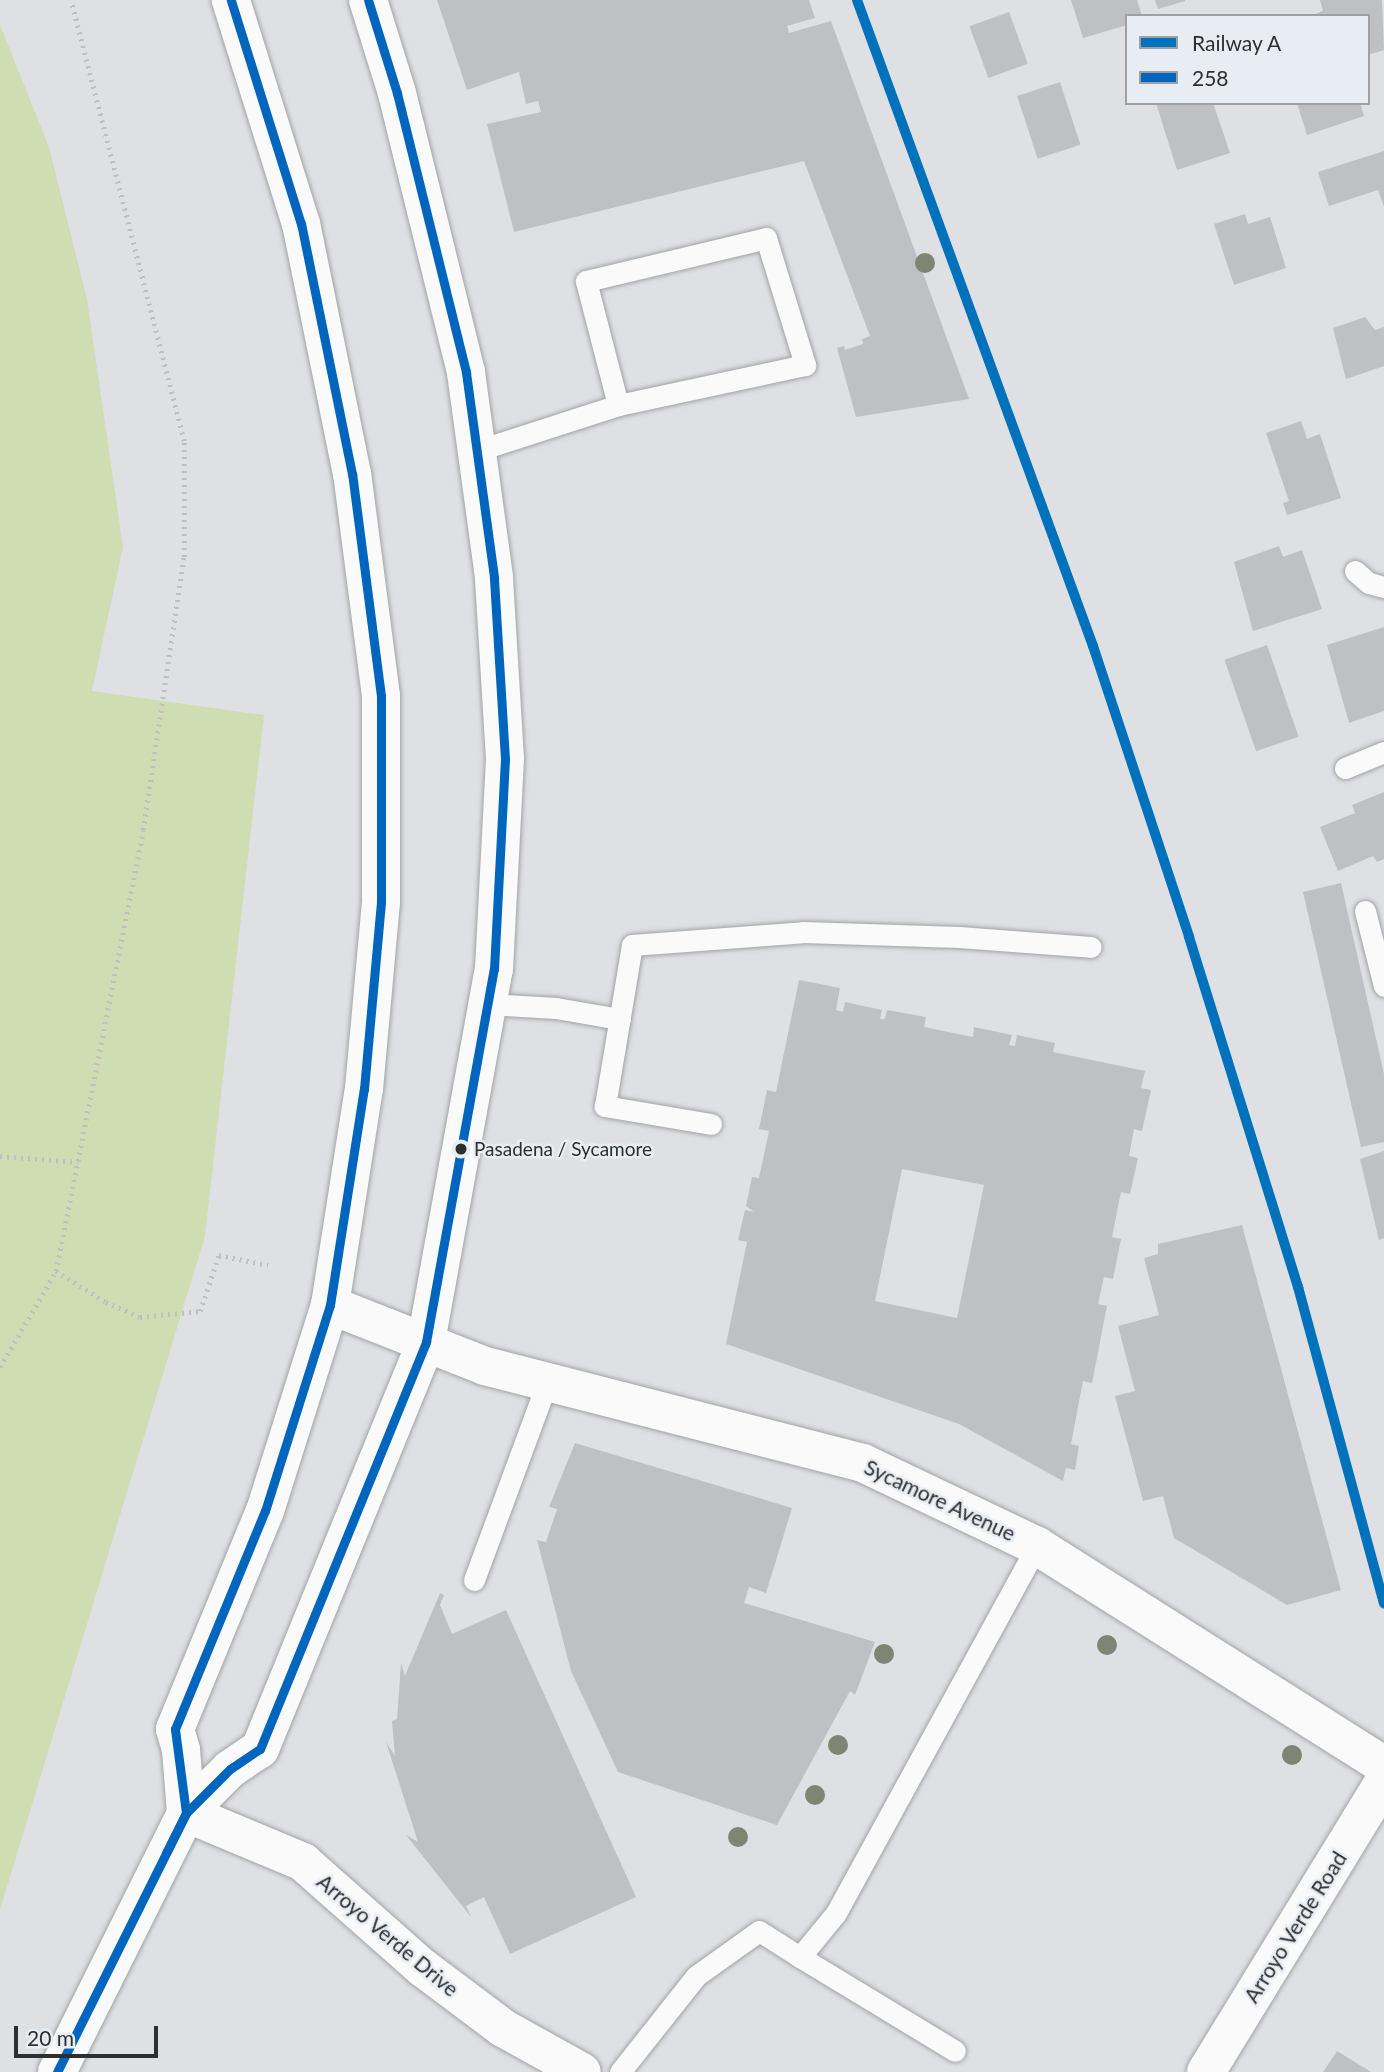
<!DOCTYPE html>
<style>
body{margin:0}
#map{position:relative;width:1384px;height:2072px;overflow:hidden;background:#dee0e3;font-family:Lato,sans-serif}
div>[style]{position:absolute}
.green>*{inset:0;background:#cfddb3}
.building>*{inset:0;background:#bfc0c3;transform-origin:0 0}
.path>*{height:4.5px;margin-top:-2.25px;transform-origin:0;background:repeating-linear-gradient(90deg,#bfbfc0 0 2px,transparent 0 7px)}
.roads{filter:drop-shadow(0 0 2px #a2a4a6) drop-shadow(0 0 2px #a2a4a6)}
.lane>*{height:21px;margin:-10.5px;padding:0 10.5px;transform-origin:10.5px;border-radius:10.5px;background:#fafafb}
.street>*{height:38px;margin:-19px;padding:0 19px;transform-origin:19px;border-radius:19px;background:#fafafb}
.secondary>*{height:38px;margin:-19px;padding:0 19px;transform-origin:19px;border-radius:19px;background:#fafafb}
.bus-1>*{height:9px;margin:-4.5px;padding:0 4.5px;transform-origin:4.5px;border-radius:4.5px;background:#0065bd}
.rail-1>*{height:10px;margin:-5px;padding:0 5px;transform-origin:5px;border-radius:5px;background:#0072bc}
.trees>*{width:20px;height:20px;margin:-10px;border-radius:50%;background:#7e8573}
.dots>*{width:19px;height:19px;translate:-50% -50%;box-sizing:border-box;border:4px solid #e8edf3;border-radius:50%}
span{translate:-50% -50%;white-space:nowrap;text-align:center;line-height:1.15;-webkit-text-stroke:5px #e8edf3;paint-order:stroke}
.bus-label{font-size:19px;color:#2d2f31}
.left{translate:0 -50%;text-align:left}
.street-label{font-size:21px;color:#2d2f31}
.legend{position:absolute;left:1125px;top:14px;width:245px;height:91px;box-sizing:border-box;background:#e8edf3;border:2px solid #9da1a5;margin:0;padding:9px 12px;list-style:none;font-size:21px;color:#2d2f31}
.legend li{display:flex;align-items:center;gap:14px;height:35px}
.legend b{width:35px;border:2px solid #9da1a5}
.scale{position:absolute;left:14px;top:2026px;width:144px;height:32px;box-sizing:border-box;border:4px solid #2d2f31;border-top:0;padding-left:9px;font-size:21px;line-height:24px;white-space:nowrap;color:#2d2f31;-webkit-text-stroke:5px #e8edf3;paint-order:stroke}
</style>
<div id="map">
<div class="green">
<i style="clip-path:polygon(0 25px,49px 147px,87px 299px,123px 547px,92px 691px,264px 715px,205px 1236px,0 1910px)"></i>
</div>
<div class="building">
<i style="clip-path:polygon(437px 0,809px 0,815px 18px,787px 26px,789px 33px,831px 21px,969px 399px,856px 417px,837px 348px,844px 346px,845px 350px,863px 344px,862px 339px,870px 336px,804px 161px,514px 232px,487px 124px,541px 112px,538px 101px,526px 104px,519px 72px,467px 90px)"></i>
<i style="clip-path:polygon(1071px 0,1137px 0,1142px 16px,1127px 16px,1127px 25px,1083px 38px)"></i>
<i style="clip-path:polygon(1155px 0,1185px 0,1185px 1px,1158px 9px)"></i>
<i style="clip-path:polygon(1320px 0,1382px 0,1384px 50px,1368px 55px,1368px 16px,1310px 16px,1323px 11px)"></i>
<i style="left:1009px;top:12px;width:55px;height:42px;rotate:70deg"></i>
<i style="left:1060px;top:82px;width:66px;height:45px;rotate:72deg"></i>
<i style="clip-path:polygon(1156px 103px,1213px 103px,1230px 153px,1177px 170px)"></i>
<i style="clip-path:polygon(1297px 103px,1360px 103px,1364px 116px,1307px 135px)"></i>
<i style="clip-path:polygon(1384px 151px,1384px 207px,1378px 190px,1329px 206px,1318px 172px)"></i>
<i style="clip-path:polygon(1245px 214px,1248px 224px,1270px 217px,1286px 268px,1234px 285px,1214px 224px)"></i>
<i style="clip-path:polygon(1365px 317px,1375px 330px,1384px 327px,1384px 366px,1346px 379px,1333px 328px)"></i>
<i style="clip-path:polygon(1301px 421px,1307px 439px,1320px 434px,1341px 498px,1287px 515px,1283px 503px,1289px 501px,1266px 433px)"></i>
<i style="clip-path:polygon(1279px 546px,1283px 557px,1302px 550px,1322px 609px,1253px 631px,1234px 562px)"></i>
<i style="clip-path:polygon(1384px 627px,1384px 711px,1349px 723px,1327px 645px)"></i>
<i style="left:1267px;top:645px;width:97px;height:45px;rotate:71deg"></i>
<i style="clip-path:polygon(1384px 792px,1384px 859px,1377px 862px,1373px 856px,1338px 871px,1320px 827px,1355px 813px,1352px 805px)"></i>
<i style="clip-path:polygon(1341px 883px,1384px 1074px,1384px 1142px,1361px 1147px,1303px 892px)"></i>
<i style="clip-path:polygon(evenodd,799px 980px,840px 988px,836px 1010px,843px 1012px,845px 1002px,882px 1010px,880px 1019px,885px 1019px,887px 1010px,926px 1017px,924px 1027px,973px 1037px,974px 1027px,1012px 1035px,1009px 1045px,1015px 1046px,1017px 1035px,1055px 1043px,1053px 1052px,1145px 1071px,1141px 1088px,1151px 1090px,1142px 1131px,1134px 1129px,1129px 1156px,1138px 1158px,1130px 1194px,1121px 1192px,1112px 1237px,1121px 1239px,1113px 1279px,1104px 1277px,1098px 1304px,1107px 1306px,1092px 1383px,1083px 1381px,1071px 1444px,1079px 1446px,1075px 1470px,1066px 1468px,1063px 1481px,959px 1424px,726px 1344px,747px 1242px,738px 1240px,745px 1210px,754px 1212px,746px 1206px,752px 1177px,759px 1178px,769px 1131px,759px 1129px,767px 1090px,776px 1092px,799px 980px,902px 1169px,984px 1185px,957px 1318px,875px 1301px,902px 1169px)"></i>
<i style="clip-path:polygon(1384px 1151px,1384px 1238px,1379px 1240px,1360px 1159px)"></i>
<i style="clip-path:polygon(1242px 1225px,1341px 1590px,1287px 1605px,1174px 1538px,1163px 1496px,1143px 1501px,1115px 1396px,1135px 1391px,1118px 1326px,1159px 1315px,1144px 1258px,1158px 1254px,1158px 1244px)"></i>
<i style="clip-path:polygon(575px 1443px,792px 1508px,766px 1593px,749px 1587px,744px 1603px,875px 1642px,855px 1695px,850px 1691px,777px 1825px,618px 1772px,571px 1671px,537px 1540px,546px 1542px,557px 1509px,549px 1507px)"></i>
<i style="clip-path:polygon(440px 1593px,444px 1595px,440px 1605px,452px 1634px,506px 1610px,636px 1897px,510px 1954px,484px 1897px,466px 1906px,471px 1917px,406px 1835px,418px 1842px,386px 1742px,395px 1756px,392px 1721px,397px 1719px,401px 1663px,405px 1676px)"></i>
<i style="clip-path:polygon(1337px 2051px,1371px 2072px,1323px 2072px)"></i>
</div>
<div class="path">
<i style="left:0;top:1156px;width:78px;rotate:4.4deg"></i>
<i style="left:56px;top:1271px;width:59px;rotate:31.8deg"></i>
<i style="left:106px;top:1302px;width:37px;rotate:24deg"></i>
<i style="left:140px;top:1317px;width:60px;rotate:-5.7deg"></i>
<i style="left:200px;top:1311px;width:59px;rotate:-71.3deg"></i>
<i style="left:219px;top:1255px;width:50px;rotate:11.5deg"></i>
<i style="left:0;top:1367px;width:111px;rotate:-59.7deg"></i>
<i style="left:56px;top:1271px;width:449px;rotate:-78.8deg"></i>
<i style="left:143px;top:830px;width:276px;rotate:-81.5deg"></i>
<i style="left:184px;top:557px;width:116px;rotate:-90deg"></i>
<i style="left:184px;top:441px;width:455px;rotate:-104.4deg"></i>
</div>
<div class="roads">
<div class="lane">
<i style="left:766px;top:238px;width:133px;rotate:72.9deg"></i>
<i style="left:805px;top:365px;width:191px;rotate:167.9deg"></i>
<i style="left:618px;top:405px;width:128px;rotate:-104.5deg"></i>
<i style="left:586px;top:281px;width:185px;rotate:-13.4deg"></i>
<i style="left:476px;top:451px;width:149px;rotate:-17.9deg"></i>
<i style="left:1355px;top:571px;width:18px;rotate:41deg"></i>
<i style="left:1369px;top:583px;width:16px;rotate:15deg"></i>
<i style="left:1345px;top:768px;width:42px;rotate:-22.3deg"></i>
<i style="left:1365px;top:911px;width:77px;rotate:75.8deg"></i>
<i style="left:488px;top:1004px;width:68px;rotate:3.4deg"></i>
<i style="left:556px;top:1008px;width:65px;rotate:9.8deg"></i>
<i style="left:711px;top:1124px;width:108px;rotate:-170.4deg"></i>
<i style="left:605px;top:1106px;width:163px;rotate:-80.5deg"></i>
<i style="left:632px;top:945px;width:171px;rotate:-4.3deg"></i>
<i style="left:803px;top:932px;width:156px;rotate:1.8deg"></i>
<i style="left:959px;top:937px;width:132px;rotate:4.3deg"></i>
<i style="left:474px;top:1580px;width:210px;rotate:-69.7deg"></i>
<i style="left:800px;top:1957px;width:181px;rotate:31.2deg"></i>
<i style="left:620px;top:2072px;width:122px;rotate:-51.6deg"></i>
<i style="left:696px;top:1976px;width:77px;rotate:-35.5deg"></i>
<i style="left:759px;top:1931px;width:49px;rotate:32.4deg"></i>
<i style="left:800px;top:1957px;width:57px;rotate:-50.7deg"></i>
<i style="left:836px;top:1913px;width:418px;rotate:-61.3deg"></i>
</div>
<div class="street">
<i style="left:330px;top:1305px;width:167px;rotate:21.5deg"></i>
<i style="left:485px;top:1366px;width:390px;rotate:14.4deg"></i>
<i style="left:863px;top:1463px;width:193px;rotate:25.5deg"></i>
<i style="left:1037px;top:1546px;width:410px;rotate:32.3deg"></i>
<i style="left:1206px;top:2072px;width:340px;rotate:-58.5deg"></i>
</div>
<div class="secondary">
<i style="left:186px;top:1813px;width:63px;rotate:-94.5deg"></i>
<i style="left:181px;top:1750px;width:22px;rotate:-106deg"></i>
<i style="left:175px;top:1729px;width:236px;rotate:-67.6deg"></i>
<i style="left:265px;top:1511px;width:216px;rotate:-72.5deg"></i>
<i style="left:330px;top:1305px;width:219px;rotate:-81.1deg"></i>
<i style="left:364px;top:1089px;width:188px;rotate:-84.8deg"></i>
<i style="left:381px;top:902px;width:206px;rotate:-90deg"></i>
<i style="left:381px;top:696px;width:224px;rotate:-97.4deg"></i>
<i style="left:352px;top:474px;width:255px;rotate:-101.5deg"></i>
<i style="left:301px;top:224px;width:235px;rotate:-107.4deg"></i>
<i style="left:186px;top:1813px;width:127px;rotate:22.7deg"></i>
<i style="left:303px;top:1862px;width:160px;rotate:41.5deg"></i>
<i style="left:423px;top:1968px;width:100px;rotate:36.9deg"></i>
<i style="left:503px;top:2028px;width:90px;rotate:29.1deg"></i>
<i style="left:57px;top:2072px;width:289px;rotate:-63.5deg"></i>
<i style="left:186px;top:1813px;width:62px;rotate:-45deg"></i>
<i style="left:230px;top:1769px;width:36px;rotate:-34deg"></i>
<i style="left:260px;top:1749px;width:440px;rotate:-67.8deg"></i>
<i style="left:426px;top:1342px;width:379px;rotate:-79.7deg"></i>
<i style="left:494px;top:969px;width:210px;rotate:-87deg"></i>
<i style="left:505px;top:759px;width:182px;rotate:-93.5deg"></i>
<i style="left:494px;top:577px;width:207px;rotate:-97.8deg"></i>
<i style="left:466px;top:372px;width:287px;rotate:-103.9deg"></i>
<i style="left:397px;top:93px;width:97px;rotate:-107.3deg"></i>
</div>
</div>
<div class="bus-1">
<i style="left:166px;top:1853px;width:45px;rotate:-63.4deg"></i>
<i style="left:186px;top:1813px;width:85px;rotate:-97.5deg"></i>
<i style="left:175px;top:1729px;width:236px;rotate:-67.6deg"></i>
<i style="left:265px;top:1511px;width:216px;rotate:-72.5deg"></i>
<i style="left:330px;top:1305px;width:219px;rotate:-81.1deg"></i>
<i style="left:364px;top:1089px;width:188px;rotate:-84.8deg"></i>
<i style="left:381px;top:902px;width:206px;rotate:-90deg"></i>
<i style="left:381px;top:696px;width:224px;rotate:-97.4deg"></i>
<i style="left:352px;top:474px;width:255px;rotate:-101.5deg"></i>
<i style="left:301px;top:224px;width:235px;rotate:-107.4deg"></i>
<i style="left:57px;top:2072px;width:289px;rotate:-63.5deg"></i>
<i style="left:186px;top:1813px;width:62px;rotate:-45deg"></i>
<i style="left:230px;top:1769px;width:36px;rotate:-34deg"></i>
<i style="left:260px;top:1749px;width:440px;rotate:-67.8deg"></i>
<i style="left:426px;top:1342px;width:379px;rotate:-79.7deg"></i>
<i style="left:494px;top:969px;width:210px;rotate:-87deg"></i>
<i style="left:505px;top:759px;width:182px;rotate:-93.5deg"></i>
<i style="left:494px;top:577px;width:207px;rotate:-97.8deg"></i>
<i style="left:466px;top:372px;width:287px;rotate:-103.9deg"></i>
<i style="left:397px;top:93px;width:97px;rotate:-107.3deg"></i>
</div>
<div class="rail-1">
<i style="left:857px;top:0;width:688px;rotate:69.93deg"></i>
<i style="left:1093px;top:646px;width:306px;rotate:71.7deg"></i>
<i style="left:1189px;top:937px;width:367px;rotate:72.7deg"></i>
<i style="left:1298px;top:1287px;width:328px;rotate:74.8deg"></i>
</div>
<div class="trees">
<i style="left:925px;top:263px"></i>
<i style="left:1107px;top:1645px"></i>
<i style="left:884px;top:1654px"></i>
<i style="left:838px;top:1745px"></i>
<i style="left:1292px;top:1755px"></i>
<i style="left:815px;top:1795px"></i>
<i style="left:738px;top:1837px"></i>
</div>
<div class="dots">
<i style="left:461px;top:1149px;background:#2d2f31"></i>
</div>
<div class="bus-label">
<span class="left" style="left:474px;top:1149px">Pasadena / Sycamore</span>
</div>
<div class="street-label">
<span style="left:940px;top:1500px;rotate:25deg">Sycamore Avenue</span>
<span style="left:1295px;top:1927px;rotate:-58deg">Arroyo Verde Road</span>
<span style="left:388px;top:1935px;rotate:40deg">Arroyo Verde Drive</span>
</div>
<ul class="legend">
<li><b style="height:9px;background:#0072bc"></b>Railway A</li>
<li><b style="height:9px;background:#0065bd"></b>258</li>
</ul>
<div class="scale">20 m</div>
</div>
